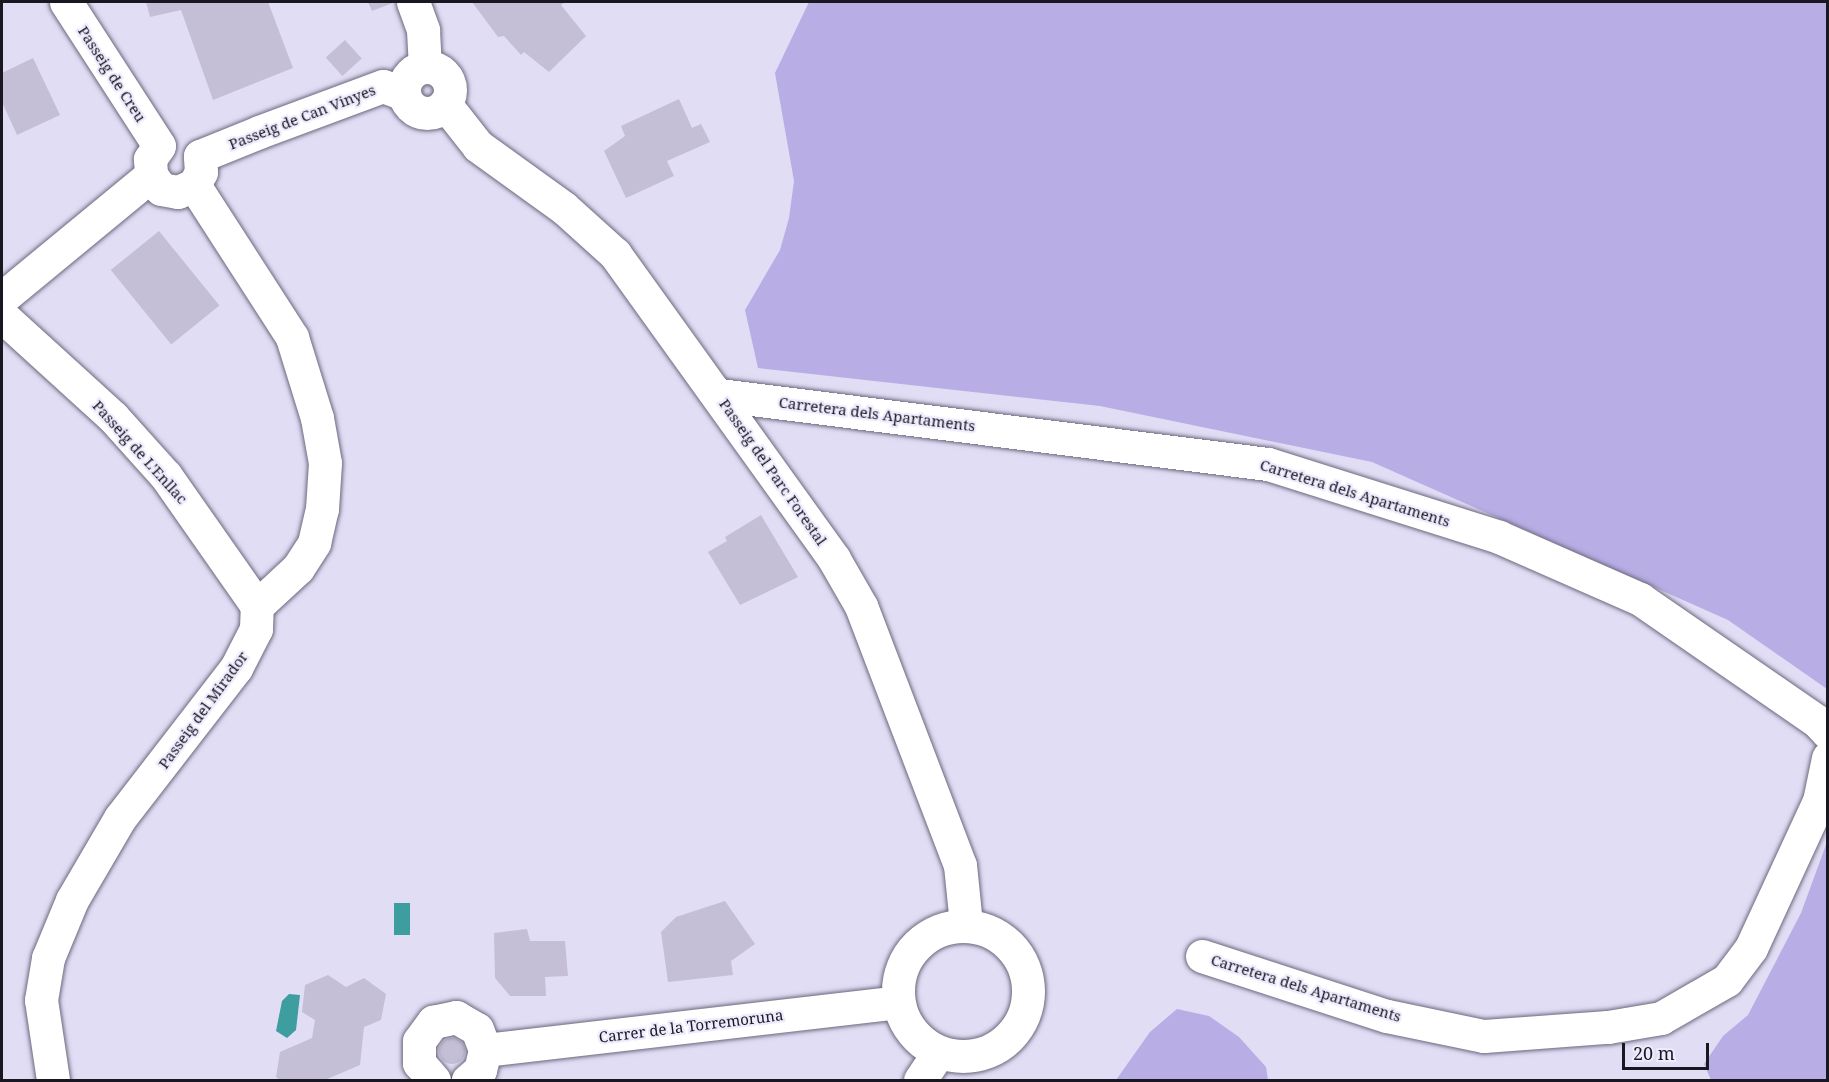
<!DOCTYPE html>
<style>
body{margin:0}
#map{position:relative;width:1829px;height:1082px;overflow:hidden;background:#e1ddf5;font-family:"Noto Serif",serif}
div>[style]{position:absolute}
.green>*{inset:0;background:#b8ade5}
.water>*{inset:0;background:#3d9d9f;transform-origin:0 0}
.building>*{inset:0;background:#c4bfd6;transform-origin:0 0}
.round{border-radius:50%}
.roads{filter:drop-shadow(0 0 2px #6c687d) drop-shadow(0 0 2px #6c687d)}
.minor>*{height:33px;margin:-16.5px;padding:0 16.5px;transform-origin:16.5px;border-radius:16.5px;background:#fff}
.minor>.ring{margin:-16.5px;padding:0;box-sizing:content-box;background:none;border:33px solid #fff;border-radius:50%}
span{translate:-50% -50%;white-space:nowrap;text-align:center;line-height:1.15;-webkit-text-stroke:4.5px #efebfe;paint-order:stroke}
.street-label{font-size:15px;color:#191820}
.frame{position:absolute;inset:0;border:3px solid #191820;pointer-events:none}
.scale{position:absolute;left:1622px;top:1043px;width:87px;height:27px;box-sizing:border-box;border:3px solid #191820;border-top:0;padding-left:8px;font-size:18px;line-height:21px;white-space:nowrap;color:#191820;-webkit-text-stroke:4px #efebfe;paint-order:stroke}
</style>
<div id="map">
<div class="green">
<i style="clip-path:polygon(809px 2px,1827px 2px,1827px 689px,1728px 620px,1372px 462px,1100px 406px,758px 368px,745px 310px,780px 250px,789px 218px,794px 181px,775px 73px)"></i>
<i style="clip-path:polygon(1827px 842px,1827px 1080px,1711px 1080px,1704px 1064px,1723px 1036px,1748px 1015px,1801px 913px)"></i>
<i style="clip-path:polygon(1177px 1009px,1209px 1016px,1239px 1037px,1266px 1067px,1268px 1080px,1116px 1080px,1150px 1032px)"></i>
</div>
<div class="water">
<i style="left:394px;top:903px;width:16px;height:32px"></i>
<i style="clip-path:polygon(289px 994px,300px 995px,296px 1030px,287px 1038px,276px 1031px,282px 1001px)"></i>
</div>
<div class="building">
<i style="clip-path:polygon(146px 2px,268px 2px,293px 68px,213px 100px,181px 10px,150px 17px)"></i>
<i style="clip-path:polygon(368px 2px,395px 2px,372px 11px)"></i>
<i style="clip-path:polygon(472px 2px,565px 2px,561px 5px,586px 36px,549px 72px,524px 52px,521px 55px,504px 36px,498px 37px)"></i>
<i style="left:345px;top:40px;width:25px;height:26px;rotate:48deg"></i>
<i style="clip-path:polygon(33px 58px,60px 115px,17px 135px,2px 102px,2px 73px)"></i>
<i style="clip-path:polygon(679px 99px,692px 128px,701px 124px,710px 142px,667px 161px,674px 176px,626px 198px,604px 151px,625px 136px,621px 126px)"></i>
<i style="left:159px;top:231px;width:96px;height:62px;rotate:51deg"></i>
<i style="clip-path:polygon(761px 515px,798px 577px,740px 605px,708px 552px,727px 541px,725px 537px)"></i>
<i style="clip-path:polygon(725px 901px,755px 944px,731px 961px,733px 975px,668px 982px,661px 932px,676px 917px)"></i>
<i style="clip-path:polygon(527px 929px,530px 941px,565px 941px,568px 976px,545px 977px,546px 996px,510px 996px,495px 978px,494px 933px)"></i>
<i style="clip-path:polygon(328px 975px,346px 987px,364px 978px,386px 994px,381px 1020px,364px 1027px,360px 1065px,325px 1080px,280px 1080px,276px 1077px,280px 1052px,312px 1038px,315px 1020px,302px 1012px,305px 985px)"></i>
<i class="round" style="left:439px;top:1038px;width:26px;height:26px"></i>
</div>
<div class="roads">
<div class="minor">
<i style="left:66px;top:2px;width:171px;rotate:57.1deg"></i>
<i style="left:159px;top:146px;width:16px;rotate:125deg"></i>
<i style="left:150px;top:159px;width:16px;rotate:86deg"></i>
<i style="left:151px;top:175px;width:17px;rotate:54deg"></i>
<i style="left:161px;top:189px;width:17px;rotate:10deg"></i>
<i style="left:178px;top:192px;width:17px;rotate:-24deg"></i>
<i style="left:194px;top:185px;width:15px;rotate:-62deg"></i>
<i style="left:201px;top:172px;width:16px;rotate:-94deg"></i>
<i style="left:200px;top:156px;width:64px;rotate:-22.1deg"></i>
<i style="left:259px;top:132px;width:132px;rotate:-20.4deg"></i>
<i style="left:383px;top:86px;width:22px;rotate:21deg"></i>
<i style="left:413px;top:2px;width:30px;rotate:70deg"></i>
<i style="left:423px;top:30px;width:37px;rotate:87deg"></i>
<i class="ring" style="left:404px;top:67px;width:13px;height:13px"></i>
<i style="left:445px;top:104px;width:53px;rotate:51.8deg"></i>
<i style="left:478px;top:146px;width:106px;rotate:35.8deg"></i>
<i style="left:564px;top:208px;width:69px;rotate:42deg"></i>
<i style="left:615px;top:254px;width:375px;rotate:54.3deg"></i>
<i style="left:834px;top:559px;width:54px;rotate:60.1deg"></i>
<i style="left:861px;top:606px;width:277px;rotate:69.1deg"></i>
<i style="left:960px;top:865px;width:59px;rotate:84.2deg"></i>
<i style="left:2px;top:298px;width:193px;rotate:-39.5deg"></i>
<i style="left:2px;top:316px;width:150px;rotate:42.3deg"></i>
<i style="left:113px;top:417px;width:79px;rotate:48.1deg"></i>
<i style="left:166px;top:476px;width:159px;rotate:55deg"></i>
<i style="left:720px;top:395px;width:552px;rotate:7.18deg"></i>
<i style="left:1268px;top:464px;width:242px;rotate:17.5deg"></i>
<i style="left:1499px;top:537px;width:154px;rotate:23.7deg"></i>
<i style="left:1640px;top:599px;width:215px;rotate:34.6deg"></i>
<i style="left:1817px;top:721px;width:16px;rotate:47deg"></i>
<i class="ring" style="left:898px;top:926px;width:97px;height:97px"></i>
<i style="left:1202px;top:956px;width:194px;rotate:18deg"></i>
<i style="left:1387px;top:1016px;width:99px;rotate:11.7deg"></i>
<i style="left:1484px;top:1036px;width:124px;rotate:-4.2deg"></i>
<i style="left:1608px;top:1027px;width:54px;rotate:-9.6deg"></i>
<i style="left:1661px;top:1018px;width:76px;rotate:-29.9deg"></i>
<i style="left:1727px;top:980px;width:40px;rotate:-53deg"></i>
<i style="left:1751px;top:948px;width:162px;rotate:-65.2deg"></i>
<i style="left:1819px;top:801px;width:44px;rotate:-78.2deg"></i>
<i style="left:485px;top:1050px;width:415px;rotate:-6.6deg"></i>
<i style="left:53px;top:1080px;width:81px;rotate:-98.5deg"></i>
<i style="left:41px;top:1000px;width:43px;rotate:-80.5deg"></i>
<i style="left:48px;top:958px;width:63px;rotate:-67.5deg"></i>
<i style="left:72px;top:900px;width:95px;rotate:-59.7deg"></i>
<i style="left:120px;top:818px;width:190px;rotate:-52.3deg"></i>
<i style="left:236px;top:668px;width:44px;rotate:-62.9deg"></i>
<i style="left:256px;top:629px;width:23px;rotate:-88deg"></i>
<i style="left:257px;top:606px;width:56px;rotate:-42.8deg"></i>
<i style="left:298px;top:568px;width:30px;rotate:-57deg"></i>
<i style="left:314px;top:543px;width:35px;rotate:-77deg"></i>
<i style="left:322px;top:509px;width:46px;rotate:-86.3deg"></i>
<i style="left:325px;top:463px;width:46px;rotate:-100.1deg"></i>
<i style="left:317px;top:418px;width:85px;rotate:-107.2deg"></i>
<i style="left:292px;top:337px;width:181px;rotate:-122.8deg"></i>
<i style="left:434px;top:1080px;width:23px;rotate:-131deg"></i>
<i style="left:419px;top:1063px;width:22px;rotate:-90deg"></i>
<i style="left:419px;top:1041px;width:24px;rotate:-54deg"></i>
<i style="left:433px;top:1022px;width:24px;rotate:-12deg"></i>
<i style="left:456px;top:1017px;width:24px;rotate:30deg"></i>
<i style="left:477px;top:1029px;width:22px;rotate:69deg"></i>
<i style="left:485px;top:1050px;width:21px;rotate:104deg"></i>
<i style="left:480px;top:1070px;width:16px;rotate:140deg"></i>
<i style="left:920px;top:1080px;width:34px;rotate:-56deg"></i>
</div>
</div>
<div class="street-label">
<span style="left:112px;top:74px;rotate:57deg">Passeig de Creu</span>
<span style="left:302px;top:117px;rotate:-21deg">Passeig de Can Vinyes</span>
<span style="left:877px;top:414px;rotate:7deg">Carretera dels Apartaments</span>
<span style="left:140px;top:452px;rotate:48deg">Passeig de L'Enllac</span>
<span style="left:773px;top:472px;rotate:55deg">Passeig del Parc Forestal</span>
<span style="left:1355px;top:493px;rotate:17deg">Carretera dels Apartaments</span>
<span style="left:203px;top:710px;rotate:-54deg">Passeig del Mirador</span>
<span style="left:1306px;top:988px;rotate:17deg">Carretera dels Apartaments</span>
<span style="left:691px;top:1026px;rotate:-7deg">Carrer de la Torremoruna</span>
</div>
<div class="frame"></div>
<div class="scale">20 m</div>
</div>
